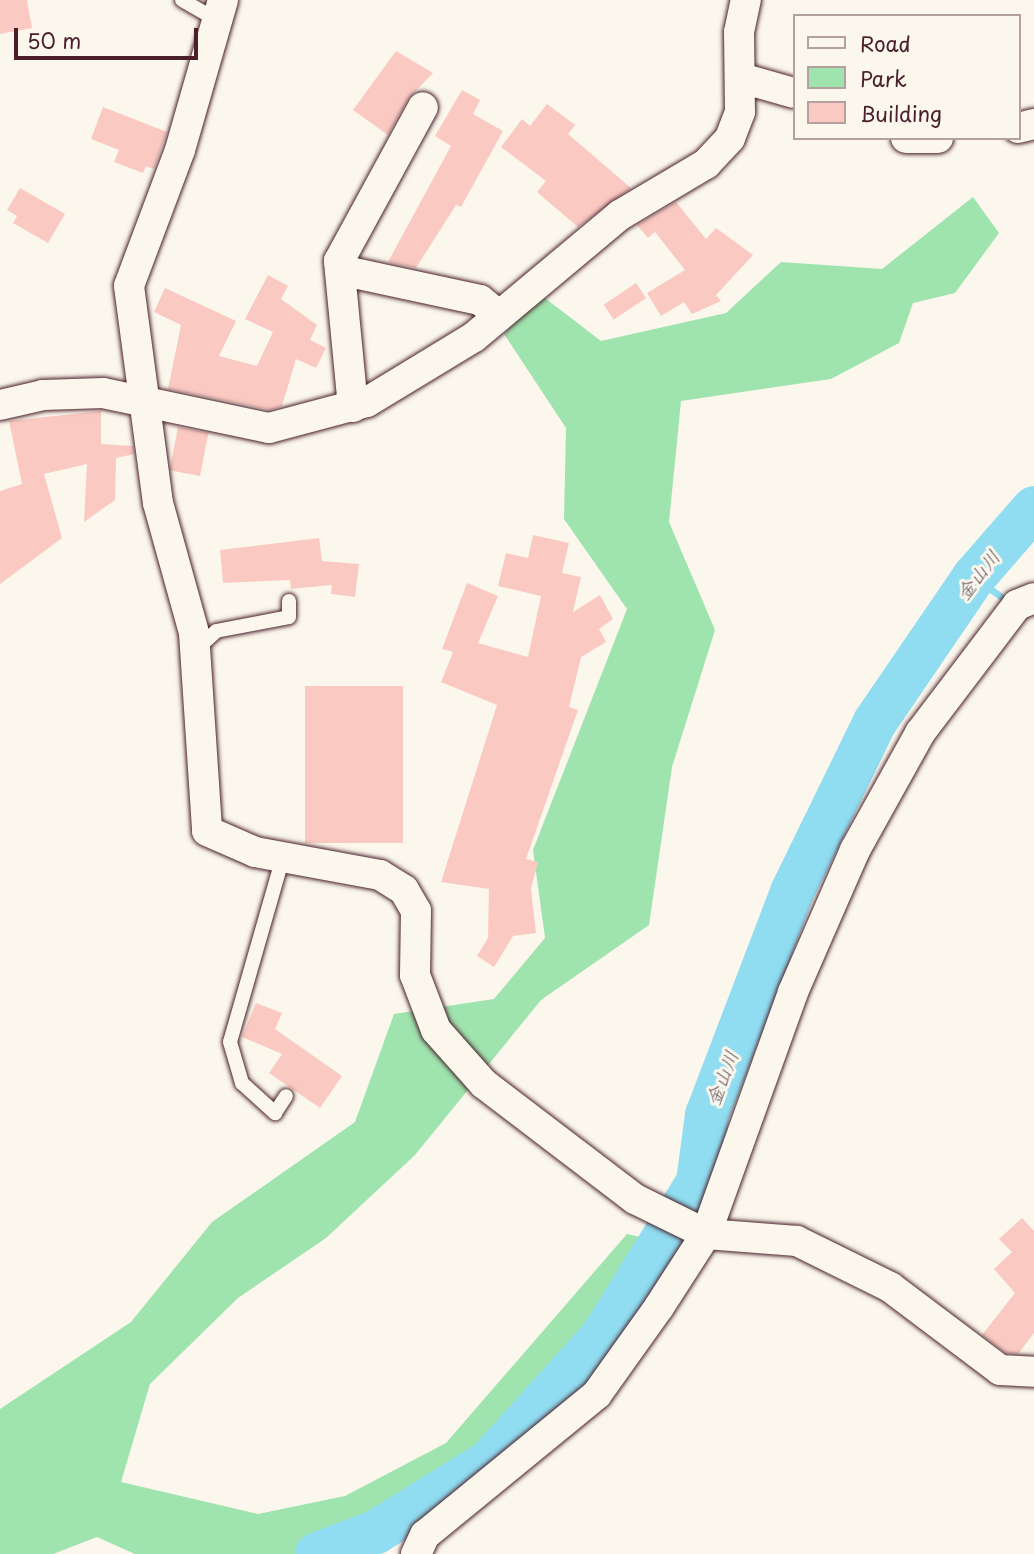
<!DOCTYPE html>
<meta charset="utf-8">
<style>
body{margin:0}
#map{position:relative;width:1034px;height:1554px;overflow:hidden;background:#fbf7ec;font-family:"Playpen Sans","Klee One",sans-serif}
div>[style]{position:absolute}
.green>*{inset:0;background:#9fe3ae}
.stream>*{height:7px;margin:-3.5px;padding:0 3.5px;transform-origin:3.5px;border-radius:3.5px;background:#90dcf0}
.river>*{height:44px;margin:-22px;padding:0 22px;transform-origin:22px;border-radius:22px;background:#90dcf0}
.building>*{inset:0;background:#facac2;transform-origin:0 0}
.roads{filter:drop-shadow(0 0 2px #4a1f2b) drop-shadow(0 0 2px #4a1f2b)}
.service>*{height:14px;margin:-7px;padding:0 7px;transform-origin:7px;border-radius:7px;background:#fbf7ec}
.minor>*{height:30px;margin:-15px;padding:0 15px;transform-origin:15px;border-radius:15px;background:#fbf7ec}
span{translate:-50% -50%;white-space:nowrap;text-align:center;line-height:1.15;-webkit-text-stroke:6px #fbf7ec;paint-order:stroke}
.water-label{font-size:19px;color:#5c4e5c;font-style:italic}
.legend{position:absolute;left:793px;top:14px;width:228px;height:126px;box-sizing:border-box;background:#fbf7ec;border:2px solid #b4a19f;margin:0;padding:9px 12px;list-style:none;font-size:21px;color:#4a1f2b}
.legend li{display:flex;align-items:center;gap:14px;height:35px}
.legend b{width:35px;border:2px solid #b4a19f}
.scale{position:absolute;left:14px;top:28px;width:184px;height:32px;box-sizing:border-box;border:4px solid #4a1f2b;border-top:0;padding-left:9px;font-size:21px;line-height:24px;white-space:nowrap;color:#4a1f2b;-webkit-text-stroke:5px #fbf7ec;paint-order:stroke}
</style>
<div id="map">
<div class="green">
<i style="clip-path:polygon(973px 197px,999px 233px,955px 293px,913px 303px,899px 343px,831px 379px,681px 401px,669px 522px,715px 630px,672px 767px,649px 925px,541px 1000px,415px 1155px,326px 1238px,238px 1298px,150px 1384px,121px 1482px,258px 1514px,345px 1496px,446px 1443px,627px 1234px,676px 1245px,620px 1337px,537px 1433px,478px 1483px,370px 1554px,135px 1554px,97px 1537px,53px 1554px,0 1554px,0 1409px,131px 1322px,212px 1222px,355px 1122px,394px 1014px,494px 999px,545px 938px,533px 850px,627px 609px,564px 519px,566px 428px,504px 334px,541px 295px,601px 341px,726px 313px,781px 262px,882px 269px)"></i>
</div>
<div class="stream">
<i style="left:974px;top:577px;width:34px;rotate:36deg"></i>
</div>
<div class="river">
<i style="left:317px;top:1554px;width:63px;rotate:-20.4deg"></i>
<i style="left:376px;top:1532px;width:133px;rotate:-31.8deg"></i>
<i style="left:489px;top:1462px;width:169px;rotate:-47.9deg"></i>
<i style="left:602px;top:1337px;width:182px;rotate:-58.2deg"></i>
<i style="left:698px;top:1182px;width:68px;rotate:-82.3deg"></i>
<i style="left:707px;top:1115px;width:241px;rotate:-69.1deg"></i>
<i style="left:793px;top:890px;width:187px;rotate:-64deg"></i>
<i style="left:875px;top:722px;width:176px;rotate:-55.7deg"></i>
<i style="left:974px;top:577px;width:91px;rotate:-49deg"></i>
</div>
<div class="building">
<i style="clip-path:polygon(0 0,27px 0,32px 28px,0 34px)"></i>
<i style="clip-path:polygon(396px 51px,433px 73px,408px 99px,388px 135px,353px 110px)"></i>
<i style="clip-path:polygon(462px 90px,480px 100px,473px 114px,503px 131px,461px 207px,456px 205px,416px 268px,388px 262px,451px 146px,435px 136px)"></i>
<i style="clip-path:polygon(547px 104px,575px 125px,568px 134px,631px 188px,578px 227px,537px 192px,546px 181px,501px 147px,522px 119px,530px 126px)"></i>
<i style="clip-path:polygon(103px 107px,167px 132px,154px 169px,146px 166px,143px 173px,114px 162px,119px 150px,91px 139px)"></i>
<i style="clip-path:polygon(20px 188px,65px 214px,48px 243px,13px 223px,17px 216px,7px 210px)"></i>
<i style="clip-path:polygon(676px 202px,706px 239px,716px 228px,753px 255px,716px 295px,721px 301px,692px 314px,684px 302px,661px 316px,647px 293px,685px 270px,655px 232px,648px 238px,637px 225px)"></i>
<i style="clip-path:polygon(268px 275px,288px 286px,281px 299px,317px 325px,310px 340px,326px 348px,316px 368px,296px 359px,282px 406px,270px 410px,168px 389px,181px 325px,154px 312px,165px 288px,236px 321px,219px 356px,257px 366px,273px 332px,245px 319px)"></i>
<i style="left:636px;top:283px;width:18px;height:39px;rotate:56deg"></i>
<i style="clip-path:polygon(101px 411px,101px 444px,133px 446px,134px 454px,116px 458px,115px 500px,84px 522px,87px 464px,44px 474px,62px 538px,0 584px,0 491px,22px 484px,9px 421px)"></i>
<i style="left:178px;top:427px;width:31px;height:44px;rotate:11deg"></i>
<i style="clip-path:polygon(533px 535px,569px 543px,562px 573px,581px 577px,573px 612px,600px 595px,613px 619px,599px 629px,606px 642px,581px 657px,569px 707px,578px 710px,526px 859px,538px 862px,531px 889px,536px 933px,513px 936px,494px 967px,477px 956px,488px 938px,489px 889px,441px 882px,497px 705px,441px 682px,453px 652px,442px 649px,467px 583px,498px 596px,478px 643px,528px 657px,541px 596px,498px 586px,506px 553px,528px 558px)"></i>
<i style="clip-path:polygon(319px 538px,322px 561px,359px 564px,355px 597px,331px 594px,332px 585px,291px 589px,290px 580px,223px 583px,220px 550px)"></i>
<i style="left:305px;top:686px;width:98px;height:157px"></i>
<i style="clip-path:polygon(256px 1003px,282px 1013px,275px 1029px,342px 1076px,320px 1108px,269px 1073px,282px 1054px,242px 1037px)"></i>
<i style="clip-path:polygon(1022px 1218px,1034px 1231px,1034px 1333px,1018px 1354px,1006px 1353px,982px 1335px,1015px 1293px,994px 1269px,1012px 1252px,999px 1239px)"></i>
</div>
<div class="roads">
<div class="service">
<i style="left:182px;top:0;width:40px;rotate:29.7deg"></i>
<i style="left:197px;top:649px;width:26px;rotate:-43deg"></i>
<i style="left:216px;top:631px;width:74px;rotate:-10.9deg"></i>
<i style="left:289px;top:617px;width:16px;rotate:-90deg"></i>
<i style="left:283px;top:857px;width:192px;rotate:106deg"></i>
<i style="left:230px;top:1042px;width:43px;rotate:73.7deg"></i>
<i style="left:242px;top:1083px;width:45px;rotate:42.3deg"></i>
<i style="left:275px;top:1113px;width:20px;rotate:-57deg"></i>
</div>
<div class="minor">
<i style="left:223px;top:0;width:156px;rotate:106deg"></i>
<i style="left:180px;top:150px;width:145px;rotate:110.6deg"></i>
<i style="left:129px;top:286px;width:219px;rotate:82.4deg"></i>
<i style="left:158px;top:503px;width:135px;rotate:74.5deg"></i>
<i style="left:194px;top:633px;width:198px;rotate:86.2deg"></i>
<i style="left:207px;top:831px;width:52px;rotate:23.6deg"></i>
<i style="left:255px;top:852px;width:127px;rotate:10.4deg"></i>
<i style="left:380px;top:875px;width:28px;rotate:32deg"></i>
<i style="left:404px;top:890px;width:24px;rotate:60deg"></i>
<i style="left:416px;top:911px;width:64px;rotate:90.9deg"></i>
<i style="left:415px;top:975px;width:59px;rotate:69.1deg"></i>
<i style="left:436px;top:1030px;width:72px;rotate:48.4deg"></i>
<i style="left:484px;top:1084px;width:190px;rotate:37.3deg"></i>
<i style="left:635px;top:1199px;width:79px;rotate:26.2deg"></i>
<i style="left:706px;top:1234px;width:91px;rotate:4.4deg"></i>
<i style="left:797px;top:1241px;width:104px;rotate:26.3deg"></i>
<i style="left:890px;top:1287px;width:138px;rotate:37deg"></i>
<i style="left:1000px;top:1370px;width:34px;rotate:3deg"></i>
<i style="left:741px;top:78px;width:55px;rotate:15.8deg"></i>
<i style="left:1018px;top:128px;width:16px;rotate:-14deg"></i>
<i style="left:906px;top:138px;width:32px"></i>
<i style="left:340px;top:270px;width:143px;rotate:12.1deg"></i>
<i style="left:480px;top:300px;width:22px;rotate:39deg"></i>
<i style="left:0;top:405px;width:44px;rotate:-13.1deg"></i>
<i style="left:43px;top:395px;width:60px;rotate:-1.9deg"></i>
<i style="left:103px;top:393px;width:170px;rotate:11.9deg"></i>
<i style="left:269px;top:428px;width:101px;rotate:-14.9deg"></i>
<i style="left:367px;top:402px;width:125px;rotate:-31.3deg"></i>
<i style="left:474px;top:337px;width:190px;rotate:-39.9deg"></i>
<i style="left:620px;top:215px;width:100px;rotate:-30.7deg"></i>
<i style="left:706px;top:164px;width:35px;rotate:-47deg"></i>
<i style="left:730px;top:138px;width:28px;rotate:-69deg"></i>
<i style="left:740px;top:112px;width:80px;rotate:-90.7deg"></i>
<i style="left:739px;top:32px;width:33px;rotate:-78deg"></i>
<i style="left:353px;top:407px;width:147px;rotate:-95.5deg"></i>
<i style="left:339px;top:261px;width:175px;rotate:-61.4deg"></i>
<i style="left:416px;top:1554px;width:21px;rotate:-65deg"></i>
<i style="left:425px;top:1535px;width:222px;rotate:-39.3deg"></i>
<i style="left:597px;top:1394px;width:107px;rotate:-54.5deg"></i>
<i style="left:659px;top:1307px;width:87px;rotate:-57.2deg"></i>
<i style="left:706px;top:1234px;width:257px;rotate:-70.2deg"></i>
<i style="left:793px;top:992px;width:155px;rotate:-66.4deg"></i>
<i style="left:855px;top:850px;width:134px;rotate:-60.9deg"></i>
<i style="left:920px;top:733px;width:161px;rotate:-52.8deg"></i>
<i style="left:1017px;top:605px;width:18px;rotate:-22deg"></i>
</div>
</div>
<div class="water-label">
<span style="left:978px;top:575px;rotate:-52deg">金山川</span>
<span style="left:722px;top:1078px;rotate:-69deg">金山川</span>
</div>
<ul class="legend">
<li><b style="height:9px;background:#fbf7ec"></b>Road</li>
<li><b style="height:19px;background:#9fe3ae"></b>Park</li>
<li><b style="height:19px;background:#facac2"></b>Building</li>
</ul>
<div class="scale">50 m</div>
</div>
